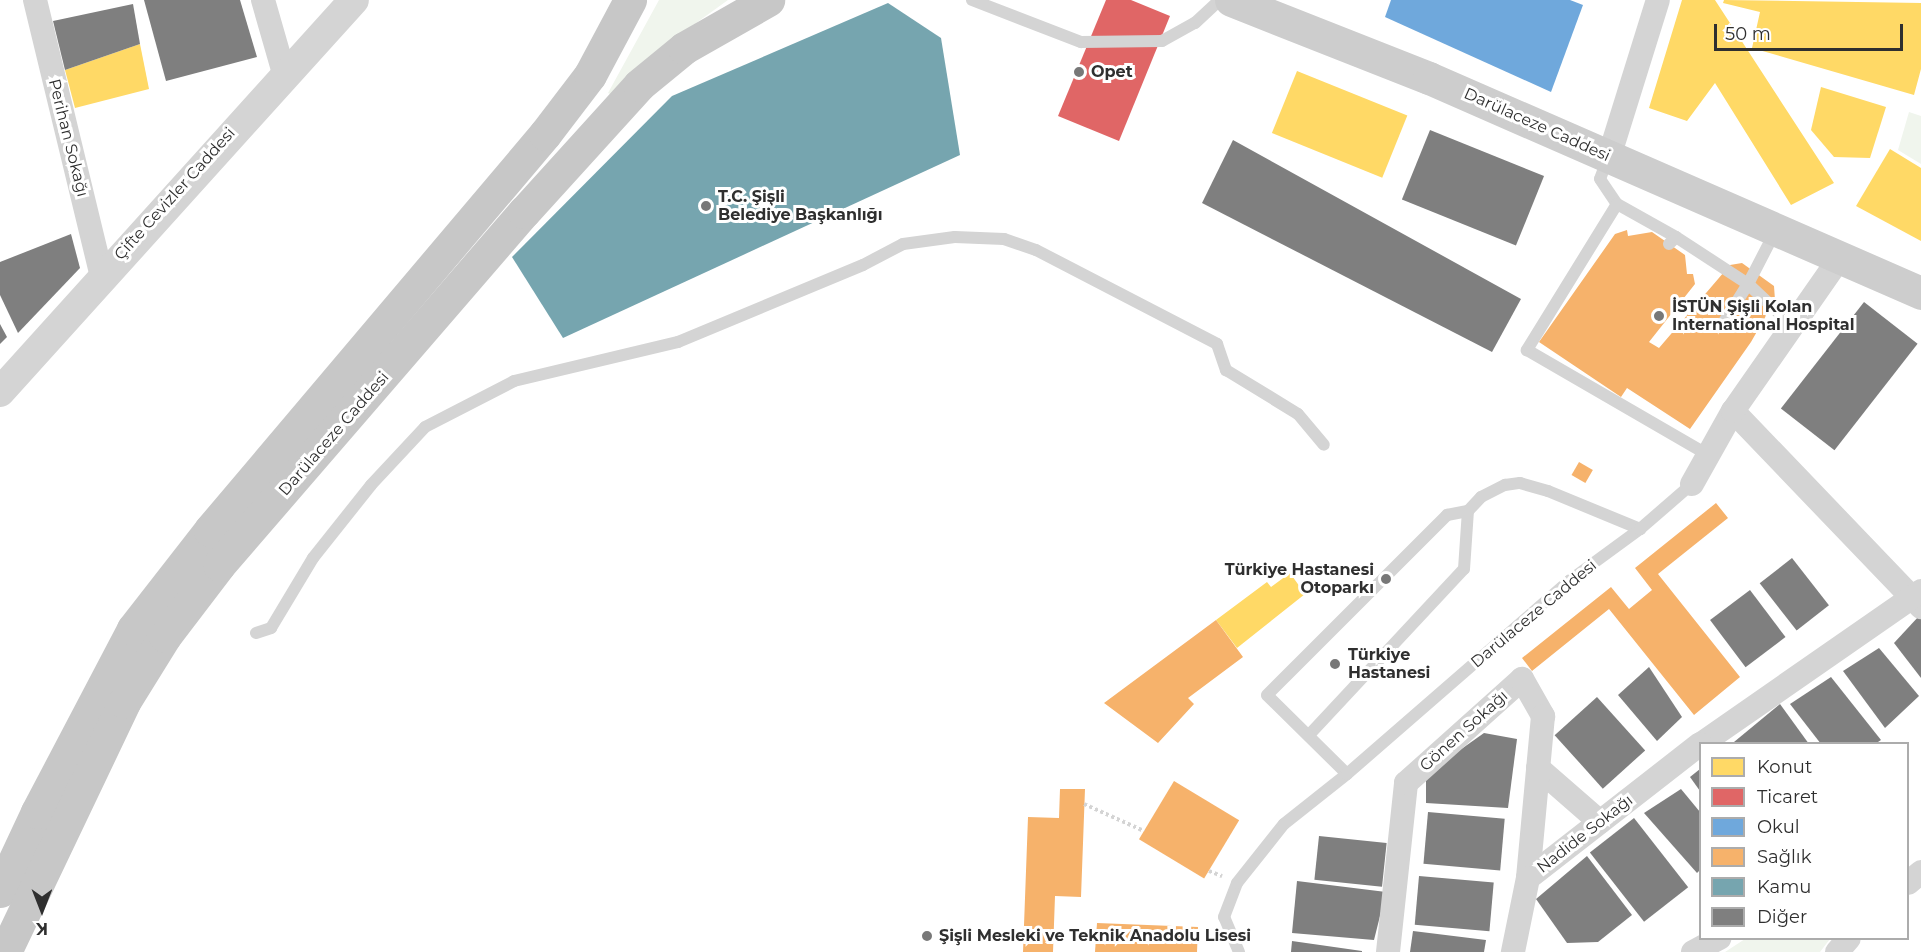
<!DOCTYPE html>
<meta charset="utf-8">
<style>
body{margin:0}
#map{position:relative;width:1921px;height:952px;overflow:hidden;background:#fff;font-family:Montserrat,sans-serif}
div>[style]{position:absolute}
.green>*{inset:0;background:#f0f5ed}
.homes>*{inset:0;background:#ffd966;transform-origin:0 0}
.shops>*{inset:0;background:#e06666}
.schools>*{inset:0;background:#6fa8dc}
.health>*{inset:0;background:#f6b26b;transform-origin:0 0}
.public>*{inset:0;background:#76a5af}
.building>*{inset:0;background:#7f7f7f;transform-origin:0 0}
.path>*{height:4px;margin-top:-2px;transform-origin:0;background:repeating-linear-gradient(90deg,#d4d4d4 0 3px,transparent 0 6px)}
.service>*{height:12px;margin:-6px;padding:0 6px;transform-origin:6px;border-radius:6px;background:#d4d4d4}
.minor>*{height:24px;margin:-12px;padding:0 12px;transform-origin:12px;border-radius:12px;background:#d4d4d4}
.tertiary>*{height:30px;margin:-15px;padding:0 15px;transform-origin:15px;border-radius:15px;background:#d4d4d4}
.secondary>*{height:33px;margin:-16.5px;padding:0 16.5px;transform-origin:16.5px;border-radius:16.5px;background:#cdcdcd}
.primary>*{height:33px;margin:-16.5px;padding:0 16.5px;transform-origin:16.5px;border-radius:16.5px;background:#c7c7c7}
.dots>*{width:16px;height:16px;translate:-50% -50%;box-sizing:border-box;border:3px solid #fff;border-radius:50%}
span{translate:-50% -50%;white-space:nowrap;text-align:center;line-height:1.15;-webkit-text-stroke:6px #fff;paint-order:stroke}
.poi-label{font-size:16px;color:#2f2f2f;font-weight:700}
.left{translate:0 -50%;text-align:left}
.right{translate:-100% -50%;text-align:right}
.street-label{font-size:16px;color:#2f2f2f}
.legend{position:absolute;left:1699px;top:742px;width:210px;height:198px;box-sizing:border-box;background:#fff;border:2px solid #acacac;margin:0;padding:8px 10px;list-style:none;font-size:18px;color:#2f2f2f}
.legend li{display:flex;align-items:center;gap:12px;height:30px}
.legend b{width:30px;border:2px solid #acacac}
.north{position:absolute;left:12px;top:880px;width:60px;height:60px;-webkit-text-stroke:4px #fff;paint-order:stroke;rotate:180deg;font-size:16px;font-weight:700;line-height:24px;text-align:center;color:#2f2f2f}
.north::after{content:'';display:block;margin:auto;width:21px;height:27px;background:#2f2f2f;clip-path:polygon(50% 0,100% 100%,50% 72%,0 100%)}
.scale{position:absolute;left:1714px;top:24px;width:189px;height:27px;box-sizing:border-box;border:3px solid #2f2f2f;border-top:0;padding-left:8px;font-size:18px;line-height:21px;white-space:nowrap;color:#2f2f2f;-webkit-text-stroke:4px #fff;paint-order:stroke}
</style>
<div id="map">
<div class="green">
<i style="clip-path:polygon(659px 0,728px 0,678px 36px,612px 95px,608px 93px)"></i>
<i style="clip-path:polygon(1909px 112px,1921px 116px,1921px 164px,1898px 150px)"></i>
<i style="clip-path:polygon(1745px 939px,1745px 938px,1830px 939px,1820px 952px,1725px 952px)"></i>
</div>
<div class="homes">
<i style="clip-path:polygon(1682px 0,1715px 0,1834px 183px,1791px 205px,1715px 83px,1687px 121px,1649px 108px)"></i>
<i style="clip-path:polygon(1724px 0,1921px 3px,1921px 69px,1914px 95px,1752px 48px,1760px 12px,1723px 3px)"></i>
<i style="clip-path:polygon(140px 44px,149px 89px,75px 108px,65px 70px)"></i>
<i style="left:1297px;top:71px;width:119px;height:67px;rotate:22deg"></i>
<i style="clip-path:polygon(1821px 87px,1886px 107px,1870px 158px,1834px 157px,1811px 130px)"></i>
<i style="clip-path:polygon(1890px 149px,1921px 168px,1921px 241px,1856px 206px)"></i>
<i style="clip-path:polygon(1290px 573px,1305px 594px,1237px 648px,1216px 620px,1267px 582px,1271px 587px)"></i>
</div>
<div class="shops">
<i style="clip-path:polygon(1106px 0,1131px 0,1170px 16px,1119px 141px,1058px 116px)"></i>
</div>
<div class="schools">
<i style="clip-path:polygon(1391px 0,1570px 0,1583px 5px,1551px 92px,1385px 17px)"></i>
</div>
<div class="health">
<i style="clip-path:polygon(1627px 230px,1628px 236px,1652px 232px,1685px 255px,1687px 274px,1693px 274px,1695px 284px,1649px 342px,1659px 348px,1730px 265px,1742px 263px,1774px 286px,1775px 300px,1751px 342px,1690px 429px,1627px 388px,1621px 397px,1539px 342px,1615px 234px)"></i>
<i style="left:1579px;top:462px;width:16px;height:15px;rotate:30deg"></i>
<i style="clip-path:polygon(1716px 503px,1728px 518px,1658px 574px,1740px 677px,1694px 715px,1609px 609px,1532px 671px,1522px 658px,1611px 587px,1629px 609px,1652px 590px,1635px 568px)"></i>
<i style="clip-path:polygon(1216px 620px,1243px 657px,1188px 698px,1194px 704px,1158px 743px,1104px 703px)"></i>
<i style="left:1174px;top:781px;width:76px;height:68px;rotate:31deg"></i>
<i style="clip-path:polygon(1060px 789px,1085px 789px,1081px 897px,1055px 896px,1053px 952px,1023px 952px,1028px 817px,1059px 818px)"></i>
<i style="clip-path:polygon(1097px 923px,1198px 927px,1197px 952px,1095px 952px)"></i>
</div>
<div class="public">
<i style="clip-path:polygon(888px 3px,941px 38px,960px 155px,563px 338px,512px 257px,672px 96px)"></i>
</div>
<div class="building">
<i style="clip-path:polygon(144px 0,240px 0,257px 57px,166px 81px)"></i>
<i style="clip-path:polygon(133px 4px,140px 44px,65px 70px,53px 21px)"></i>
<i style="left:1430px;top:130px;width:123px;height:75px;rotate:22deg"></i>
<i style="clip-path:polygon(1233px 140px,1521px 299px,1492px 352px,1202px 203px)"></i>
<i style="clip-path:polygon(71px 234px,80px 268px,18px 333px,0 295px,0 262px)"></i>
<i style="left:1864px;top:302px;width:68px;height:135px;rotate:38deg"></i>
<i style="clip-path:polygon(0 324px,7px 337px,0 344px)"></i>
<i style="left:1792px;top:558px;width:60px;height:41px;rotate:52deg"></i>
<i style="left:1750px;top:590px;width:59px;height:50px;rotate:53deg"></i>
<i style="clip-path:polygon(1919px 616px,1921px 618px,1921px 678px,1894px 643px)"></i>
<i style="clip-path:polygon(1879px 648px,1919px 696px,1885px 728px,1843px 671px)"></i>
<i style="clip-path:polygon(1649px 667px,1682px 717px,1657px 741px,1618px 695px)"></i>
<i style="clip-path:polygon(1831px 677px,1881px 740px,1875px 744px,1821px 744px,1790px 704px)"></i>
<i style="left:1597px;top:697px;width:72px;height:57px;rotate:48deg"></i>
<i style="clip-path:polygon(1780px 704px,1809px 744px,1734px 742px)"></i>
<i style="clip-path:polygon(1484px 733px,1517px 739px,1508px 808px,1426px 803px,1426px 774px)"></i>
<i style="clip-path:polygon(1700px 769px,1700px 791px,1690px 777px)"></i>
<i style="clip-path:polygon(1681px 789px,1700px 812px,1700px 870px,1697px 873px,1644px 813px)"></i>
<i style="left:1428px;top:812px;width:77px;height:52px;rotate:5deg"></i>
<i style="left:1634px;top:818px;width:88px;height:56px;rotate:52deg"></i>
<i style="left:1319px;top:836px;width:68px;height:44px;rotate:6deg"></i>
<i style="clip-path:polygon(1587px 856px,1632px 915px,1598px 942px,1567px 943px,1536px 899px)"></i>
<i style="left:1419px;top:876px;width:75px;height:49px;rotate:5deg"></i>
<i style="clip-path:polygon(1297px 881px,1386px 892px,1374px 940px,1292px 933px)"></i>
<i style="clip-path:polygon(1413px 931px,1486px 940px,1484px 952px,1410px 952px)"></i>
<i style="clip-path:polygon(1292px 941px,1362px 951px,1362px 952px,1291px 952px)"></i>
</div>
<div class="path">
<i style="left:1084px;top:804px;width:66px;rotate:24.2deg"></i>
<i style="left:1209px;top:871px;width:14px;rotate:21deg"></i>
</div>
<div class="service">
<i style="left:972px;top:0;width:117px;rotate:21.1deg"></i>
<i style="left:1081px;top:42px;width:81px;rotate:-0.7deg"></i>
<i style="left:1162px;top:41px;width:38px;rotate:-29deg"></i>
<i style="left:1195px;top:23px;width:34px;rotate:-43deg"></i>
<i style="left:1608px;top:158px;width:22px;rotate:111deg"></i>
<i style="left:1600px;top:179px;width:30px;rotate:56deg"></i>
<i style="left:1776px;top:230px;width:61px;rotate:117.4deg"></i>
<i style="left:1748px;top:284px;width:63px;rotate:43.1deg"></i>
<i style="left:1676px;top:237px;width:68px;rotate:-150.8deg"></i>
<i style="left:1617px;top:204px;width:172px;rotate:121.7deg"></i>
<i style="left:1527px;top:350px;width:209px;rotate:30.1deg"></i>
<i style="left:1669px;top:244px;width:10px;rotate:-45deg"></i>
<i style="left:1676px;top:237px;width:86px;rotate:33.1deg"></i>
<i style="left:1748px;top:284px;width:45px;rotate:122.3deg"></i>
<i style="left:256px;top:633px;width:16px;rotate:-18deg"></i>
<i style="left:271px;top:628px;width:82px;rotate:-59deg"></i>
<i style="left:313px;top:558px;width:93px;rotate:-51.5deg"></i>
<i style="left:371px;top:485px;width:79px;rotate:-47deg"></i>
<i style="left:425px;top:427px;width:100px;rotate:-27.3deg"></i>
<i style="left:514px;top:381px;width:169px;rotate:-13.4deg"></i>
<i style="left:678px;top:342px;width:200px;rotate:-22.6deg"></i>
<i style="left:863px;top:265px;width:45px;rotate:-27.7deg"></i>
<i style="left:903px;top:244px;width:52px;rotate:-7.7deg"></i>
<i style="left:955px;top:237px;width:49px;rotate:2.3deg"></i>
<i style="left:1004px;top:239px;width:34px;rotate:19deg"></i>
<i style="left:1036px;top:250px;width:204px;rotate:27.4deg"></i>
<i style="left:1217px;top:344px;width:28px;rotate:71deg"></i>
<i style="left:1226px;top:370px;width:84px;rotate:31.4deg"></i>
<i style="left:1298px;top:414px;width:40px;rotate:50deg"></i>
<i style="left:1309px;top:735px;width:227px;rotate:-47deg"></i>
<i style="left:1464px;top:569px;width:58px;rotate:-86.1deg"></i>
<i style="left:1347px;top:774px;width:112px;rotate:-135.4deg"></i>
<i style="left:1267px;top:695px;width:255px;rotate:-45deg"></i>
<i style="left:1447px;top:515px;width:21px;rotate:-11deg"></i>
<i style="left:1468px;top:511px;width:19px;rotate:-47deg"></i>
<i style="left:1481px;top:497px;width:27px;rotate:-27deg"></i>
<i style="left:1505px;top:485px;width:15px;rotate:-8deg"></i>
<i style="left:1520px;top:483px;width:29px;rotate:16deg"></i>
<i style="left:1548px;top:491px;width:100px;rotate:22.4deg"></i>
<i style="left:1239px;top:952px;width:38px;rotate:-113deg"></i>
<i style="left:1224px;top:917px;width:36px;rotate:-69deg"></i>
<i style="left:1237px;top:883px;width:75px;rotate:-51.5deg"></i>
<i style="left:1284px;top:824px;width:80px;rotate:-38.4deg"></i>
<i style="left:1347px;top:774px;width:294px;rotate:-41deg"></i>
<i style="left:1569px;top:581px;width:88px;rotate:-36.2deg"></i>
<i style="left:1640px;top:529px;width:69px;rotate:-40.9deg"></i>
</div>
<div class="minor">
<i style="left:35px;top:0;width:284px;rotate:76.4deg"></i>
<i style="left:263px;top:0;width:76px;rotate:74deg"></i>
<i style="left:1609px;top:157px;width:164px;rotate:-72.7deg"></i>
<i style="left:1733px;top:411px;width:272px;rotate:46.2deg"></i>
<i style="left:1692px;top:484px;width:84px;rotate:-60.7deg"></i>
<i style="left:1733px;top:411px;width:189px;rotate:-55.1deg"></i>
<i style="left:1701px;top:744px;width:268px;rotate:-34.8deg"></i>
<i style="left:1538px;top:768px;width:82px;rotate:41.1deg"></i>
<i style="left:1528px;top:878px;width:218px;rotate:-37.9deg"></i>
<i style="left:1908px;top:883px;width:17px;rotate:-40deg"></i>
<i style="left:1388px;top:952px;width:170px;rotate:-83.9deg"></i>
<i style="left:1406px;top:783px;width:156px;rotate:-41.9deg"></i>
<i style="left:1522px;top:679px;width:43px;rotate:60.4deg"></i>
<i style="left:1543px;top:716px;width:163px;rotate:95.3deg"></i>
<i style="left:1528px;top:878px;width:76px;rotate:101.5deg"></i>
<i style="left:1693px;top:952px;width:30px;rotate:-28deg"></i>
<i style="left:1837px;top:952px;width:18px;rotate:-49deg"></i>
</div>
<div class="tertiary">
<i style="left:0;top:392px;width:528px;rotate:-47.92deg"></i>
</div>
<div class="secondary">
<i style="left:1231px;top:0;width:213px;rotate:21.5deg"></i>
<i style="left:1429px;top:78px;width:537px;rotate:23.6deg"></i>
</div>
<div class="primary">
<i style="left:0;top:891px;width:87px;rotate:-64.9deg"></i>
<i style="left:37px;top:812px;width:207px;rotate:-62.3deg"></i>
<i style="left:133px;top:629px;width:125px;rotate:-52.1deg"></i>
<i style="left:210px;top:530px;width:519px;rotate:-49.77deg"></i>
<i style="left:545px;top:134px;width:74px;rotate:-52.7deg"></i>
<i style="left:590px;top:75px;width:85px;rotate:-61.9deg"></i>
<i style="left:5px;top:952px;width:277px;rotate:-64.5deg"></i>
<i style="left:124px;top:702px;width:78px;rotate:-58.2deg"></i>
<i style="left:165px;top:636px;width:89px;rotate:-52.7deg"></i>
<i style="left:219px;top:565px;width:467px;rotate:-49.2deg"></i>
<i style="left:524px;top:212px;width:171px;rotate:-47.8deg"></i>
<i style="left:639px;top:85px;width:58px;rotate:-39.4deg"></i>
<i style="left:684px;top:48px;width:97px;rotate:-29.7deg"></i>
</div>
<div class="dots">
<i style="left:1079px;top:72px;background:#787878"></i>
<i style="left:706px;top:206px;background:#787878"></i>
<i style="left:1659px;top:316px;background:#787878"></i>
<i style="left:1386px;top:579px;background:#787878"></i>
<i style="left:1335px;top:664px;background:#787878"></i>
<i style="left:927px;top:936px;background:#787878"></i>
</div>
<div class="poi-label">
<span class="left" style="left:1091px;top:72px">Opet</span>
<span class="left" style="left:718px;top:206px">T.C. Şişli<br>Belediye Başkanlığı</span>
<span class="left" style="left:1672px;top:316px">İSTÜN Şişli Kolan<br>International Hospital</span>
<span class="right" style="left:1374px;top:579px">Türkiye Hastanesi<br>Otoparkı</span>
<span class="left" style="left:1348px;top:664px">Türkiye<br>Hastanesi</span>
<span class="left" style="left:939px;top:936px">Şişli Mesleki ve Teknik Anadolu Lisesi</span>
</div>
<div class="street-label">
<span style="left:1537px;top:125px;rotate:24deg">Darülaceze Caddesi</span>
<span style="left:68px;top:138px;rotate:76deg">Perihan Sokağı</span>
<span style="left:175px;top:194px;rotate:-48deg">Çifte Cevizler Caddesi</span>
<span style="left:334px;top:434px;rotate:-49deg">Darülaceze Caddesi</span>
<span style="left:1534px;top:614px;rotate:-40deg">Darülaceze Caddesi</span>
<span style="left:1464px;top:731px;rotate:-42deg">Gönen Sokağı</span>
<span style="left:1585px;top:834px;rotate:-38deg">Nadide Sokağı</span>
</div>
<ul class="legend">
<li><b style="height:16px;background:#ffd966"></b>Konut</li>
<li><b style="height:16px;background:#e06666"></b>Ticaret</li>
<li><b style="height:16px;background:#6fa8dc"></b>Okul</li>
<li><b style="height:16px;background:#f6b26b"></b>Sağlık</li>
<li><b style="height:16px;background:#76a5af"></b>Kamu</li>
<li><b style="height:16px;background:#7f7f7f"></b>Diğer</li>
</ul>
<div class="north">K</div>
<div class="scale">50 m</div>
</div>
